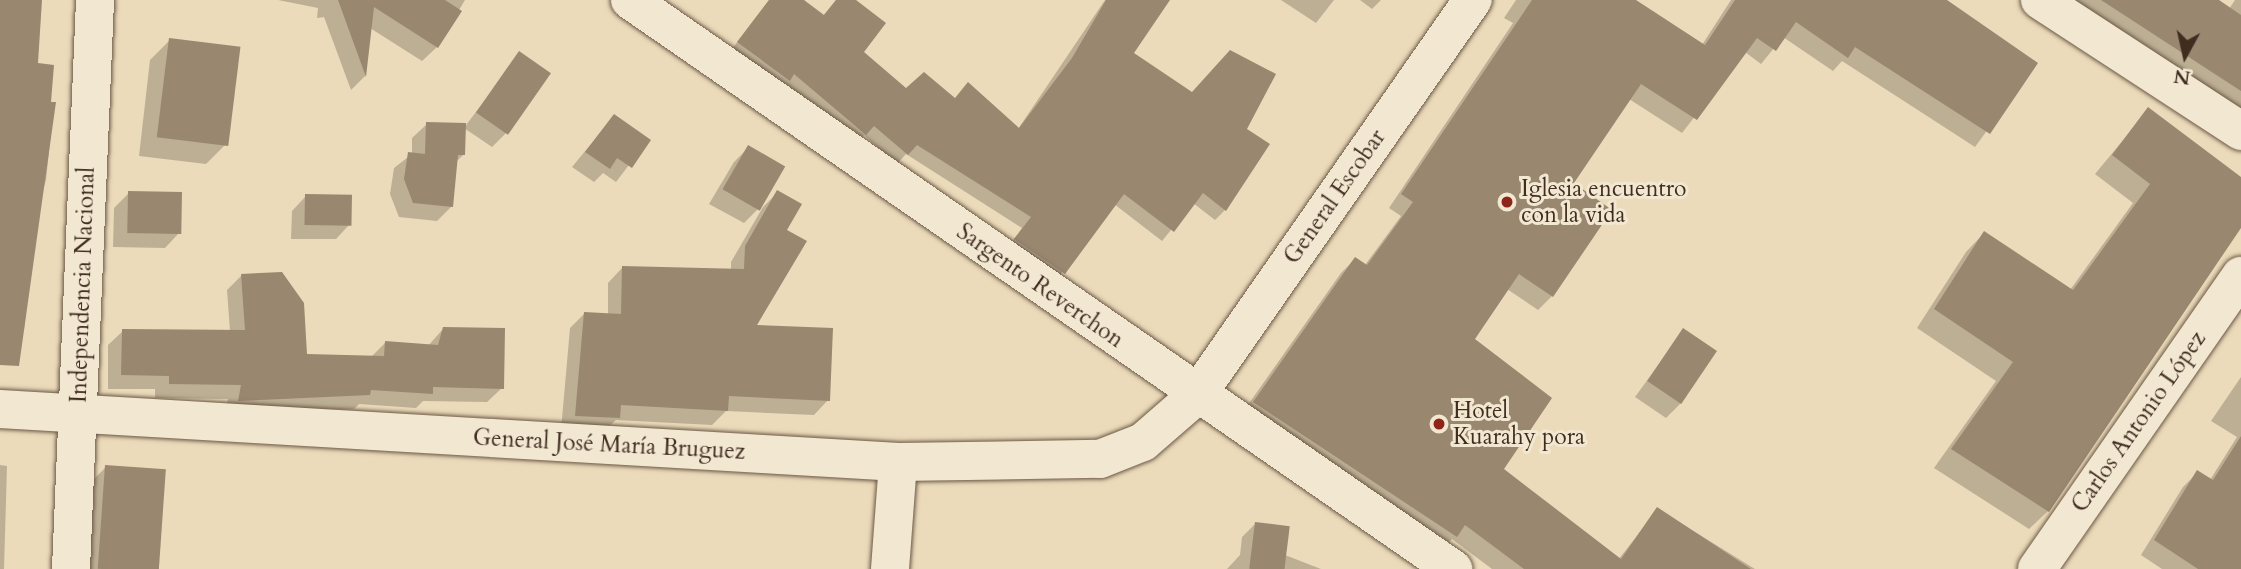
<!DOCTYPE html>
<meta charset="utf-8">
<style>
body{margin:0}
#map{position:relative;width:2241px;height:569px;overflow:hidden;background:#ebdbba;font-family:Cardo,serif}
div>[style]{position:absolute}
.shadow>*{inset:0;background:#0003}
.building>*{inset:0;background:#998770;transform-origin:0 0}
.roads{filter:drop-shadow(0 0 2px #6b5846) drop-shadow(0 0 2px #6b5846)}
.street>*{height:38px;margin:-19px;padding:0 19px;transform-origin:19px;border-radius:19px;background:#f2e8d2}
.secondary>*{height:38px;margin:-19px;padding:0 19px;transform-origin:19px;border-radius:19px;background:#f2e8d2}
.dots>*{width:19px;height:19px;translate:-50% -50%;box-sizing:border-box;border:4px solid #f2e8d2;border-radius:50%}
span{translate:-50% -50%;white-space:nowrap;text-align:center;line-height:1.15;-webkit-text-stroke:6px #f2e8d2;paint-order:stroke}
.poi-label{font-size:23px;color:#402d20}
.left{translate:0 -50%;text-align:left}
.street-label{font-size:23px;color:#402d20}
.north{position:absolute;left:2150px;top:21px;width:70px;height:70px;-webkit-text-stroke:5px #f2e8d2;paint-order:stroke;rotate:188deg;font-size:19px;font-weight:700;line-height:28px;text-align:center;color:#402d20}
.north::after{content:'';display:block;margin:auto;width:24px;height:32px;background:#402d20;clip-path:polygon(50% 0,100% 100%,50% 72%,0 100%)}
</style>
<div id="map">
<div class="shadow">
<i style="clip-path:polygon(0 0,15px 0,49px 104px,54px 104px,46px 180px,35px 220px,24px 330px,8px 346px,0 345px)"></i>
<i style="clip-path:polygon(278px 0,465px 0,437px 47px,422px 61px,370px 28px,365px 76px,351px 90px,324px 17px,317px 18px,318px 8px)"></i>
<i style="clip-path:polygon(769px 0,801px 0,823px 16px,836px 0,853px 0,861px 52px,906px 90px,954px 100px,1018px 129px,1105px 0,1164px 0,1132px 54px,1245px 129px,1225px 210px,1215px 220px,1193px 203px,1162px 241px,1114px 204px,1054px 283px,1006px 250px,1022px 228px,906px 154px,897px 164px,864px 135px,855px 144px,729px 53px)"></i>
<i style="clip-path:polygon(1281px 0,1334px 0,1316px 23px)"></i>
<i style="clip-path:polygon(1360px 0,1381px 0,1372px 9px)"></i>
<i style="clip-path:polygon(1516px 0,1634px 0,1702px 45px,1731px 0,1944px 0,2036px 63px,1975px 147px,1842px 61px,1833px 71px,1783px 37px,1761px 64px,1745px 52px,1682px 133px,1629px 99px,1572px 184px,1552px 296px,1538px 310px,1507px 289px,1472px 340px,1501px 469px,1618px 560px,1658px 509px,1755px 569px,1492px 569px,1452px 539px,1442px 549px,1240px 416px,1341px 273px,1355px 259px,1365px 265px,1401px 216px,1389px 208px,1513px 23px,1504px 18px)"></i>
<i style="clip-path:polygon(2070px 0,2216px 0,2229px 9px,2235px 0,2241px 0,2241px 113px)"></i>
<i style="clip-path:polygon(170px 40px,225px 145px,206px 164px,139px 156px,150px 60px)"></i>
<i style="clip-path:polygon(520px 54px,506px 133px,492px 147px,464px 128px,463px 155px,455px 163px,452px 206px,437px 221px,399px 217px,390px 194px,394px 168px,412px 154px,412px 138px,427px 124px,466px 125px)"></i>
<i style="clip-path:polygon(2148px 110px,2241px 179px,2241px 225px,2048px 511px,2029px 529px,1934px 468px,1996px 381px,1917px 328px,1966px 252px,1984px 233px,2070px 290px,2133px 203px,2095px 174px)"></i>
<i style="clip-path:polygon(614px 116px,648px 140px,616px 182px,603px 173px,594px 182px,572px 167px)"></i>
<i style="clip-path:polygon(749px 147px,758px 209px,744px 223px,709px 204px,734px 162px)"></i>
<i style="clip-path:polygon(778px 192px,784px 230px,754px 326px,828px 400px,814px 415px,726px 411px,712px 425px,616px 420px,603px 432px,561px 430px,570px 328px,585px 313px,608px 315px,608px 283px,622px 268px,731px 271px,731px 262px,763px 207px)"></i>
<i style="clip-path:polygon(129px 193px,179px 233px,165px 248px,113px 247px,114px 208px)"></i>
<i style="clip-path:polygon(306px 196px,350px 224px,336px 239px,291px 239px,292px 211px)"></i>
<i style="clip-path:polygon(242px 275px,305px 355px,371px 357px,385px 343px,428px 346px,443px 329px,502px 388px,487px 402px,423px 401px,416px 408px,359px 404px,354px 409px,225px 414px,228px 399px,155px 398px,155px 389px,108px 389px,108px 345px,123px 331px,230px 331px,227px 290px)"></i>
<i style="clip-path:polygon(1683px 331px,1681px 403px,1666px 418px,1635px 397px)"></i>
<i style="clip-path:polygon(2241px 377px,2241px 569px,2162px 569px,2141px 555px,2183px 487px,2198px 472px,2210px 480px,2237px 437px,2211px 421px)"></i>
<i style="clip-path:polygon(0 465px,7px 466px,4px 569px,0 569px)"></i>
<i style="clip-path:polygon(106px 467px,159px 569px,88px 569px,92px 481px)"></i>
<i style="clip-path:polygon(1256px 523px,1285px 555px,1321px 569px,1227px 569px,1240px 555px,1242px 537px)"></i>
</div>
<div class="building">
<i style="clip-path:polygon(0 0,42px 0,38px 63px,54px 65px,51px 102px,56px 102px,19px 366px,0 365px)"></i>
<i style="clip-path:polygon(338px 0,445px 0,462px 11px,438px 48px,374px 7px,366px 77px)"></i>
<i style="clip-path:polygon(769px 0,804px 0,824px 15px,836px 0,856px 0,886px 23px,864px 52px,906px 88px,924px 72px,955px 98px,968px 82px,1019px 128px,1072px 58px,1106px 0,1170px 0,1134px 53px,1192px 92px,1230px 50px,1276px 74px,1247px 129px,1270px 144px,1226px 211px,1203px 193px,1174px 232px,1124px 194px,1065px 274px,1014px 239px,1031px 217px,917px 145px,908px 155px,874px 126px,866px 135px,794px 74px,790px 81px,737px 42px)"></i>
<i style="clip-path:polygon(1532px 0,1636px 0,1705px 45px,1735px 0,1947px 0,2038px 63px,1990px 134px,1855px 47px,1848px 58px,1796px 22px,1776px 51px,1757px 38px,1697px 120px,1641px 84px,1574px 183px,1612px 210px,1553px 297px,1519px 274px,1475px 339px,1552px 398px,1504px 469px,1621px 559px,1657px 507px,1751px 569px,1524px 569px,1465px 525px,1457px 537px,1253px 402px,1355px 257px,1367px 265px,1413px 202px,1401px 194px)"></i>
<i style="clip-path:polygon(2101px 0,2219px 0,2241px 15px,2241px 91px)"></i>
<i style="left:169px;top:38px;width:72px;height:100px;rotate:7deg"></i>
<i style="left:519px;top:51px;width:39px;height:75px;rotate:35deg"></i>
<i style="clip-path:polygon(2148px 107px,2241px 177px,2241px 228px,2049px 512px,1951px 449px,2013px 362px,1934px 309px,1984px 231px,2073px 290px,2150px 184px,2112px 155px)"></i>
<i style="clip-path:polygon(614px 114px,651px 140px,632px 168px,617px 158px,610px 169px,585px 152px)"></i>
<i style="clip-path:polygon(426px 122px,466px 123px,465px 155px,458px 155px,453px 207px,413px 203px,404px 179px,408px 152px,425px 154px)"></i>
<i style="left:748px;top:145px;width:43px;height:51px;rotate:30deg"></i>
<i style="clip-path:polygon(777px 190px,802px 204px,787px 230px,807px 241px,757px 325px,833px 328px,830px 401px,729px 396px,728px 411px,621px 405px,620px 418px,575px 416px,584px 312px,621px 314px,622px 266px,744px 269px,745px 246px)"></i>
<i style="left:128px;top:191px;width:54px;height:42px;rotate:1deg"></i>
<i style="left:305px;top:194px;width:47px;height:31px;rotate:1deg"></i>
<i style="clip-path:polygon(282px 272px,304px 303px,307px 354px,384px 356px,385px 341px,438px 345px,443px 327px,505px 328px,504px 389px,433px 387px,433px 394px,371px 390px,370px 395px,238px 401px,241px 385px,169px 384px,169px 376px,121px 375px,122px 329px,245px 330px,241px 274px)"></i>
<i style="left:1683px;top:328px;width:41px;height:64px;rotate:34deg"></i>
<i style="clip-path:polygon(2241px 436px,2241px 569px,2198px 569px,2154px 540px,2197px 470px,2213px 480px)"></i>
<i style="left:105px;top:465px;width:61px;height:104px;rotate:4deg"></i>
<i style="left:1255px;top:522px;width:35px;height:47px;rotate:7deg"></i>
</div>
<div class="roads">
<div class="street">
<i style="left:630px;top:0;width:1001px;rotate:34.66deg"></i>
<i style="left:2040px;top:0;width:240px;rotate:33.1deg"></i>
<i style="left:0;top:409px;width:900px;rotate:3.38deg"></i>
<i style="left:898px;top:462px;width:202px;rotate:-0.9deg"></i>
<i style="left:1100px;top:459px;width:46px;rotate:-21.6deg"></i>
<i style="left:1143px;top:442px;width:72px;rotate:-41deg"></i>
<i style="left:1197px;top:395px;width:482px;rotate:-55.1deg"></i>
<i style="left:71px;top:569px;width:570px;rotate:-87.58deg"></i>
<i style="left:890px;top:569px;width:107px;rotate:-85.7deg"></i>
</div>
<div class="secondary">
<i style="left:2037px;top:569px;width:357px;rotate:-55.2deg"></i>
</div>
</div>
<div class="dots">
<i style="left:1507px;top:202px;background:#8f2418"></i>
<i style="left:1439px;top:424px;background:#8f2418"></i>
</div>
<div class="poi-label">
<span class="left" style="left:1521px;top:202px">Iglesia encuentro<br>con la vida</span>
<span class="left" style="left:1453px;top:424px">Hotel<br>Kuarahy pora</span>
</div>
<div class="street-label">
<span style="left:1335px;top:197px;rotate:-55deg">General Escobar</span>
<span style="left:83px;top:285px;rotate:-88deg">Independencia Nacional</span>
<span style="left:1040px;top:286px;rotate:35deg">Sargento Reverchon</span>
<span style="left:2139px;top:422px;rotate:-55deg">Carlos Antonio López</span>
<span style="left:609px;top:445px;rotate:3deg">General José María Bruguez</span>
</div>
<div class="north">N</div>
</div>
